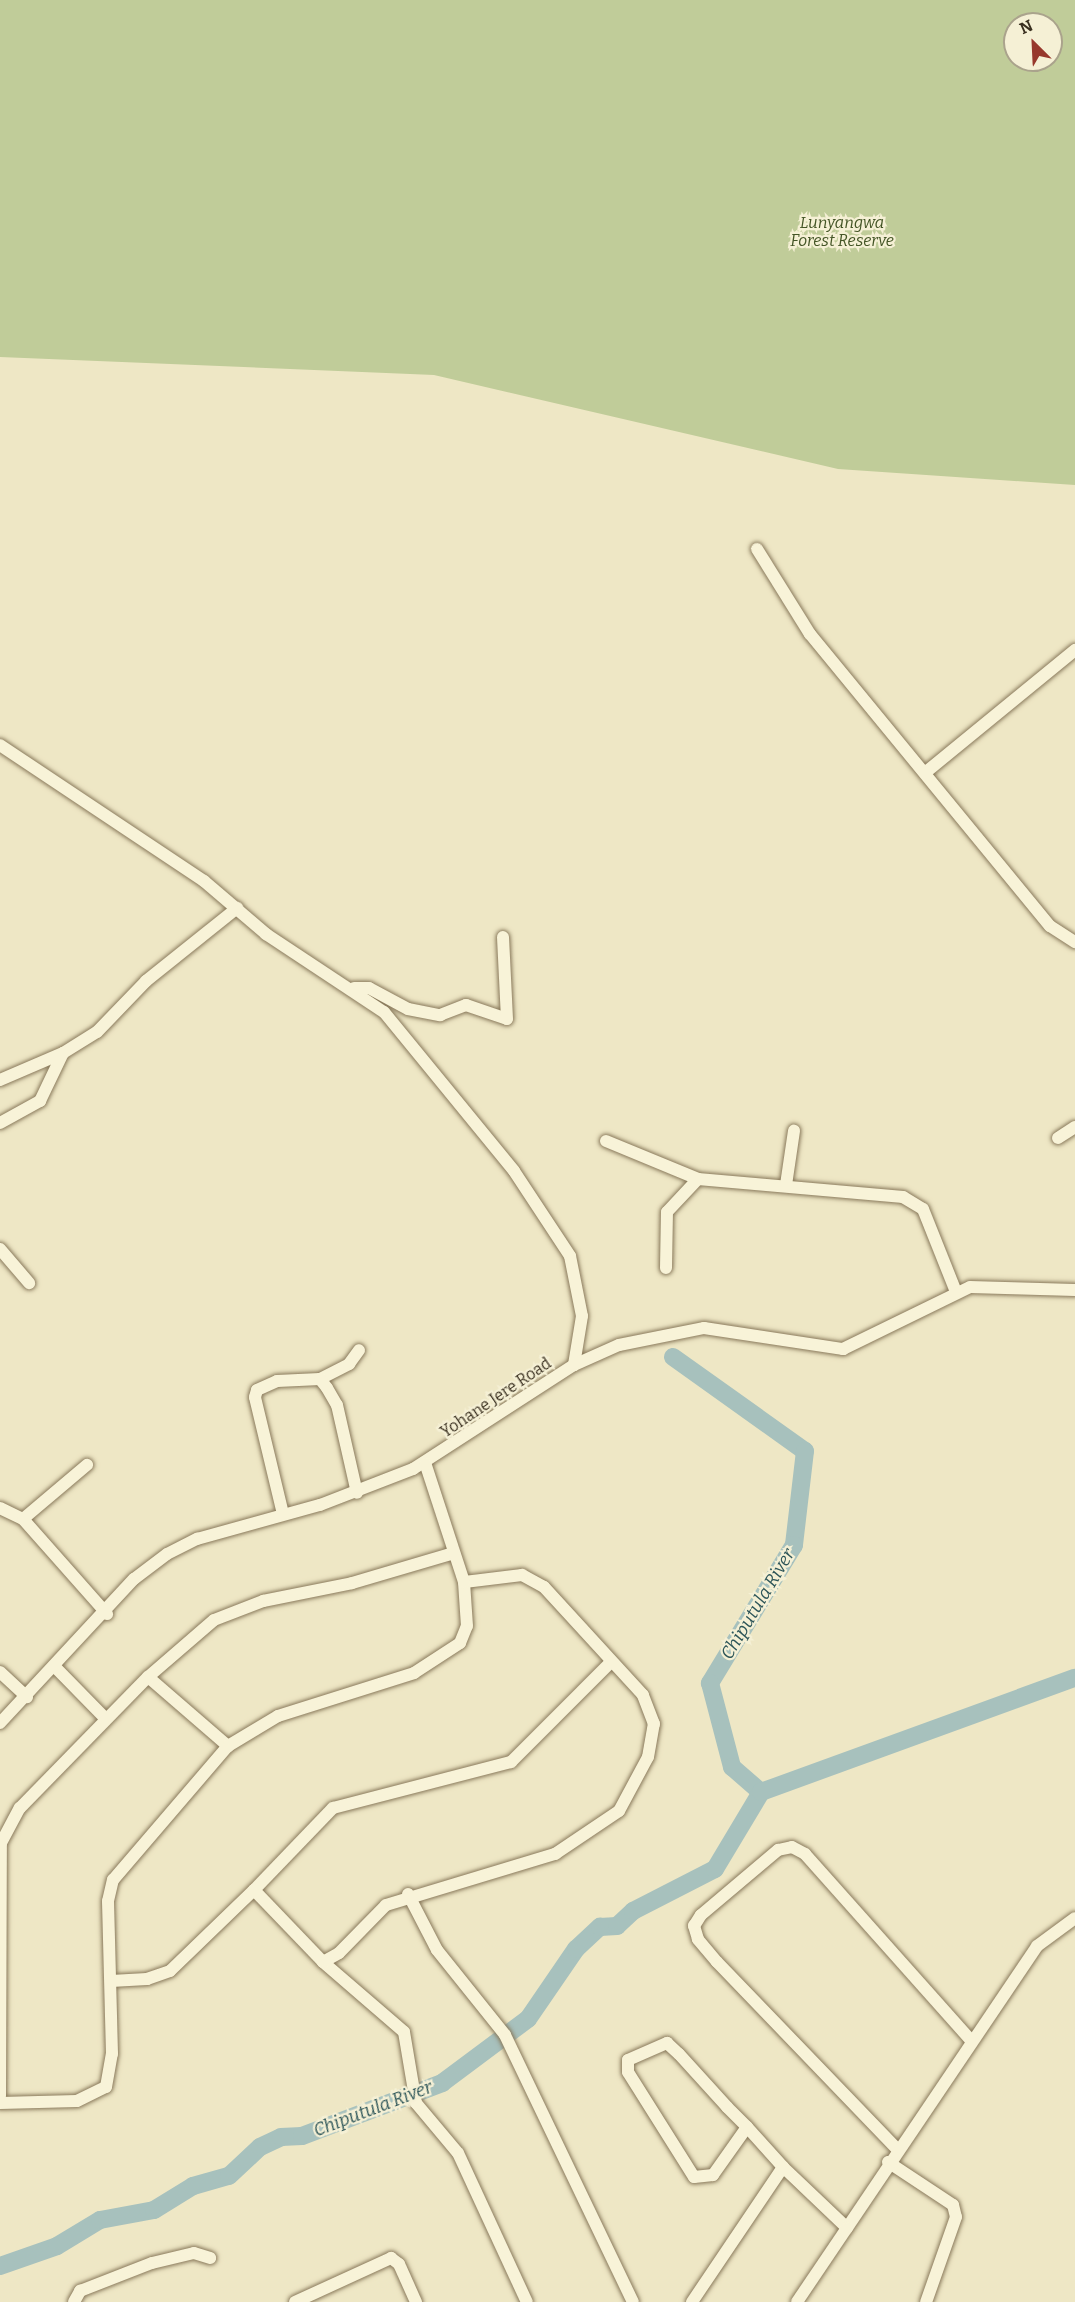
<!DOCTYPE html>
<style>
body{margin:0}
#map{position:relative;width:1075px;height:2302px;overflow:hidden;background:#eee7c5;font-family:Bitter,serif}
div>[style]{position:absolute}
.green>*{inset:0;background:#c0cc99}
.river>*{height:18px;margin:-9px;padding:0 9px;transform-origin:9px;border-radius:9px;background:#a7c1bd}
.roads{filter:drop-shadow(0 0 2px #89795b) drop-shadow(0 0 2px #89795b)}
.minor>*{height:12px;margin:-6px;padding:0 6px;transform-origin:6px;border-radius:6px;background:#f8f3d8}
span{translate:-50% -50%;white-space:nowrap;text-align:center;line-height:1.15;-webkit-text-stroke:4.5px #f5f0d5;paint-order:stroke}
.park-label{font-size:16px;color:#445526;font-style:italic}
.street-label{font-size:16px;color:#392f1f}
.water-label{font-size:18px;color:#2e5659;font-style:italic}
.north{position:absolute;left:1003px;top:12px;width:60px;height:60px;box-sizing:border-box;background:#f5f0d5;border:2px solid #aaa38c;border-radius:50%;rotate:336deg;font-size:16px;font-weight:700;line-height:24px;text-align:center;color:#392f1f}
.north::after{content:'';display:block;margin:auto;width:21px;height:27px;background:#97382c;clip-path:polygon(50% 0,100% 100%,50% 72%,0 100%)}
</style>
<div id="map">
<div class="green">
<i style="clip-path:polygon(evenodd,0 0,1075px 0,1075px 485px,838px 469px,434px 375px,0 357px,0 0,1015px 24px,1051px 24px,1051px 60px,1015px 60px,1015px 24px)"></i>
</div>
<div class="river">
<i style="left:673px;top:1357px;width:162px;rotate:35.5deg"></i>
<i style="left:805px;top:1451px;width:95px;rotate:96.7deg"></i>
<i style="left:794px;top:1545px;width:162px;rotate:121.3deg"></i>
<i style="left:710px;top:1683px;width:87px;rotate:75.3deg"></i>
<i style="left:732px;top:1767px;width:38px;rotate:41deg"></i>
<i style="left:0;top:2266px;width:60px;rotate:-19.3deg"></i>
<i style="left:57px;top:2246px;width:50px;rotate:-31.2deg"></i>
<i style="left:100px;top:2220px;width:55px;rotate:-10.5deg"></i>
<i style="left:154px;top:2210px;width:46px;rotate:-31.6deg"></i>
<i style="left:193px;top:2186px;width:37px;rotate:-16deg"></i>
<i style="left:229px;top:2176px;width:42px;rotate:-43.1deg"></i>
<i style="left:260px;top:2147px;width:23px;rotate:-25deg"></i>
<i style="left:281px;top:2137px;width:21px;rotate:-3deg"></i>
<i style="left:302px;top:2136px;width:150px;rotate:-20.7deg"></i>
<i style="left:442px;top:2083px;width:107px;rotate:-36.7deg"></i>
<i style="left:528px;top:2019px;width:85px;rotate:-55.6deg"></i>
<i style="left:576px;top:1949px;width:33px;rotate:-43deg"></i>
<i style="left:600px;top:1927px;width:17px;rotate:-3deg"></i>
<i style="left:617px;top:1926px;width:22px;rotate:-43deg"></i>
<i style="left:633px;top:1911px;width:92px;rotate:-27.1deg"></i>
<i style="left:715px;top:1869px;width:90px;rotate:-59.1deg"></i>
<i style="left:761px;top:1792px;width:334px;rotate:-20deg"></i>
</div>
<div class="roads">
<div class="minor">
<i style="left:757px;top:549px;width:100px;rotate:58.1deg"></i>
<i style="left:810px;top:634px;width:378px;rotate:50.6deg"></i>
<i style="left:1050px;top:926px;width:30px;rotate:33deg"></i>
<i style="left:0;top:745px;width:245px;rotate:33.7deg"></i>
<i style="left:204px;top:881px;width:82px;rotate:40.5deg"></i>
<i style="left:266px;top:934px;width:141px;rotate:33.5deg"></i>
<i style="left:384px;top:1012px;width:205px;rotate:50.7deg"></i>
<i style="left:514px;top:1171px;width:102px;rotate:56.6deg"></i>
<i style="left:570px;top:1256px;width:61px;rotate:78.7deg"></i>
<i style="left:582px;top:1316px;width:50px;rotate:99.3deg"></i>
<i style="left:926px;top:772px;width:193px;rotate:-39.3deg"></i>
<i style="left:354px;top:988px;width:15px"></i>
<i style="left:369px;top:988px;width:44px;rotate:28.3deg"></i>
<i style="left:408px;top:1009px;width:33px;rotate:11deg"></i>
<i style="left:440px;top:1015px;width:28px;rotate:-21deg"></i>
<i style="left:466px;top:1005px;width:43px;rotate:18.9deg"></i>
<i style="left:507px;top:1019px;width:82px;rotate:-92.8deg"></i>
<i style="left:0;top:1080px;width:69px;rotate:-23.2deg"></i>
<i style="left:0;top:1123px;width:46px;rotate:-28.8deg"></i>
<i style="left:40px;top:1101px;width:53px;rotate:-64.4deg"></i>
<i style="left:63px;top:1053px;width:40px;rotate:-32deg"></i>
<i style="left:97px;top:1032px;width:71px;rotate:-46.1deg"></i>
<i style="left:146px;top:981px;width:117px;rotate:-38.7deg"></i>
<i style="left:1058px;top:1138px;width:20px;rotate:-33deg"></i>
<i style="left:606px;top:1141px;width:100px;rotate:22.4deg"></i>
<i style="left:698px;top:1179px;width:206px;rotate:5deg"></i>
<i style="left:903px;top:1197px;width:23px;rotate:31deg"></i>
<i style="left:923px;top:1209px;width:89px;rotate:68.3deg"></i>
<i style="left:786px;top:1185px;width:55px;rotate:-81.6deg"></i>
<i style="left:0;top:1249px;width:45px;rotate:49.5deg"></i>
<i style="left:666px;top:1268px;width:56px;rotate:-89deg"></i>
<i style="left:667px;top:1212px;width:45px;rotate:-46.8deg"></i>
<i style="left:320px;top:1379px;width:33px;rotate:-27deg"></i>
<i style="left:349px;top:1364px;width:17px;rotate:-54deg"></i>
<i style="left:0;top:1508px;width:25px;rotate:26deg"></i>
<i style="left:23px;top:1519px;width:127px;rotate:48.5deg"></i>
<i style="left:283px;top:1514px;width:120px;rotate:-103.5deg"></i>
<i style="left:255px;top:1397px;width:7px;rotate:-74deg"></i>
<i style="left:257px;top:1390px;width:22px;rotate:-24deg"></i>
<i style="left:277px;top:1381px;width:43px;rotate:-2.7deg"></i>
<i style="left:320px;top:1379px;width:11px;rotate:52deg"></i>
<i style="left:327px;top:1388px;width:20px;rotate:60deg"></i>
<i style="left:337px;top:1405px;width:90px;rotate:77.2deg"></i>
<i style="left:23px;top:1519px;width:84px;rotate:-40.2deg"></i>
<i style="left:56px;top:1668px;width:71px;rotate:45.6deg"></i>
<i style="left:0;top:1672px;width:37px;rotate:43deg"></i>
<i style="left:148px;top:1677px;width:106px;rotate:40.8deg"></i>
<i style="left:0;top:1723px;width:197px;rotate:-47.1deg"></i>
<i style="left:134px;top:1579px;width:41px;rotate:-37.1deg"></i>
<i style="left:167px;top:1554px;width:34px;rotate:-27deg"></i>
<i style="left:197px;top:1539px;width:128px;rotate:-15.5deg"></i>
<i style="left:320px;top:1505px;width:100px;rotate:-21.2deg"></i>
<i style="left:413px;top:1469px;width:192px;rotate:-32.9deg"></i>
<i style="left:574px;top:1365px;width:49px;rotate:-24deg"></i>
<i style="left:619px;top:1345px;width:87px;rotate:-11.3deg"></i>
<i style="left:704px;top:1328px;width:141px;rotate:8.6deg"></i>
<i style="left:843px;top:1349px;width:141px;rotate:-26deg"></i>
<i style="left:970px;top:1287px;width:105px;rotate:1.6deg"></i>
<i style="left:254px;top:1890px;width:114px;rotate:-46.1deg"></i>
<i style="left:333px;top:1808px;width:184px;rotate:-14.5deg"></i>
<i style="left:511px;top:1762px;width:141px;rotate:-45deg"></i>
<i style="left:408px;top:1894px;width:63px;rotate:62.6deg"></i>
<i style="left:437px;top:1950px;width:109px;rotate:51.3deg"></i>
<i style="left:505px;top:2035px;width:296px;rotate:64.4deg"></i>
<i style="left:323px;top:1962px;width:107px;rotate:40.8deg"></i>
<i style="left:404px;top:2032px;width:72px;rotate:80.4deg"></i>
<i style="left:416px;top:2103px;width:65px;rotate:50deg"></i>
<i style="left:458px;top:2153px;width:164px;rotate:65.2deg"></i>
<i style="left:111px;top:1981px;width:36px;rotate:-3deg"></i>
<i style="left:147px;top:1979px;width:24px;rotate:-19deg"></i>
<i style="left:170px;top:1971px;width:117px;rotate:-44deg"></i>
<i style="left:254px;top:1890px;width:100px;rotate:46.2deg"></i>
<i style="left:323px;top:1962px;width:18px;rotate:-29deg"></i>
<i style="left:339px;top:1953px;width:67px;rotate:-45.6deg"></i>
<i style="left:386px;top:1905px;width:177px;rotate:-16.8deg"></i>
<i style="left:555px;top:1854px;width:77px;rotate:-33.9deg"></i>
<i style="left:619px;top:1811px;width:61px;rotate:-61.8deg"></i>
<i style="left:648px;top:1757px;width:34px;rotate:-80deg"></i>
<i style="left:654px;top:1724px;width:31px;rotate:-111deg"></i>
<i style="left:643px;top:1695px;width:147px;rotate:-132.5deg"></i>
<i style="left:544px;top:1587px;width:25px;rotate:-151deg"></i>
<i style="left:522px;top:1575px;width:58px;rotate:173.1deg"></i>
<i style="left:0;top:2096px;width:253px;rotate:-89.8deg"></i>
<i style="left:1px;top:1843px;width:40px;rotate:-62deg"></i>
<i style="left:20px;top:1808px;width:183px;rotate:-45.7deg"></i>
<i style="left:148px;top:1677px;width:87px;rotate:-40.8deg"></i>
<i style="left:214px;top:1620px;width:53px;rotate:-21.2deg"></i>
<i style="left:263px;top:1601px;width:91px;rotate:-11.4deg"></i>
<i style="left:352px;top:1583px;width:106px;rotate:-16.4deg"></i>
<i style="left:0;top:2103px;width:77px;rotate:-1.5deg"></i>
<i style="left:77px;top:2101px;width:32px;rotate:-26deg"></i>
<i style="left:106px;top:2087px;width:34px;rotate:-80deg"></i>
<i style="left:112px;top:2054px;width:153px;rotate:-91.5deg"></i>
<i style="left:108px;top:1901px;width:22px;rotate:-77deg"></i>
<i style="left:113px;top:1880px;width:177px;rotate:-49.4deg"></i>
<i style="left:228px;top:1746px;width:58px;rotate:-31deg"></i>
<i style="left:278px;top:1716px;width:143px;rotate:-17.5deg"></i>
<i style="left:414px;top:1673px;width:55px;rotate:-33.1deg"></i>
<i style="left:460px;top:1643px;width:18px;rotate:-68deg"></i>
<i style="left:467px;top:1626px;width:44px;rotate:-93.9deg"></i>
<i style="left:464px;top:1582px;width:125px;rotate:-108.1deg"></i>
<i style="left:747px;top:2127px;width:59px;rotate:125.3deg"></i>
<i style="left:713px;top:2175px;width:19px;rotate:174deg"></i>
<i style="left:694px;top:2177px;width:124px;rotate:-122.2deg"></i>
<i style="left:628px;top:2072px;width:12px;rotate:-90deg"></i>
<i style="left:628px;top:2060px;width:43px;rotate:-23.6deg"></i>
<i style="left:667px;top:2043px;width:16px;rotate:43deg"></i>
<i style="left:679px;top:2054px;width:72px;rotate:47.8deg"></i>
<i style="left:727px;top:2107px;width:28px;rotate:45deg"></i>
<i style="left:747px;top:2127px;width:54px;rotate:48deg"></i>
<i style="left:897px;top:2149px;width:260px;rotate:-133.9deg"></i>
<i style="left:717px;top:1962px;width:30px;rotate:-130deg"></i>
<i style="left:698px;top:1939px;width:14px;rotate:-107deg"></i>
<i style="left:694px;top:1926px;width:13px;rotate:-58deg"></i>
<i style="left:701px;top:1915px;width:101px;rotate:-40.2deg"></i>
<i style="left:778px;top:1850px;width:14px;rotate:-12deg"></i>
<i style="left:792px;top:1847px;width:15px;rotate:28deg"></i>
<i style="left:805px;top:1854px;width:248px;rotate:48.3deg"></i>
<i style="left:888px;top:2162px;width:78px;rotate:33.5deg"></i>
<i style="left:953px;top:2205px;width:12px;rotate:76deg"></i>
<i style="left:956px;top:2217px;width:90px;rotate:109.4deg"></i>
<i style="left:74px;top:2302px;width:13px;rotate:-61deg"></i>
<i style="left:80px;top:2291px;width:77px;rotate:-21.3deg"></i>
<i style="left:152px;top:2263px;width:43px;rotate:-13.4deg"></i>
<i style="left:194px;top:2253px;width:17px;rotate:17deg"></i>
<i style="left:295px;top:2302px;width:106px;rotate:-24.6deg"></i>
<i style="left:391px;top:2258px;width:10px;rotate:37deg"></i>
<i style="left:399px;top:2264px;width:42px;rotate:65.9deg"></i>
<i style="left:692px;top:2302px;width:163px;rotate:-56deg"></i>
<i style="left:783px;top:2167px;width:88px;rotate:43.6deg"></i>
<i style="left:847px;top:2228px;width:340px;rotate:-56deg"></i>
<i style="left:1037px;top:1946px;width:47px;rotate:-36.4deg"></i>
<i style="left:797px;top:2302px;width:89px;rotate:-56deg"></i>
</div>
</div>
<div class="park-label">
<span style="left:842px;top:232px">Lunyangwa<br>Forest Reserve</span>
</div>
<div class="street-label">
<span style="left:496px;top:1398px;rotate:-34deg">Yohane Jere Road</span>
</div>
<div class="water-label">
<span style="left:758px;top:1604px;rotate:-59deg">Chiputula River</span>
<span style="left:373px;top:2109px;rotate:-21deg">Chiputula River</span>
</div>
<div class="north">N</div>
</div>
